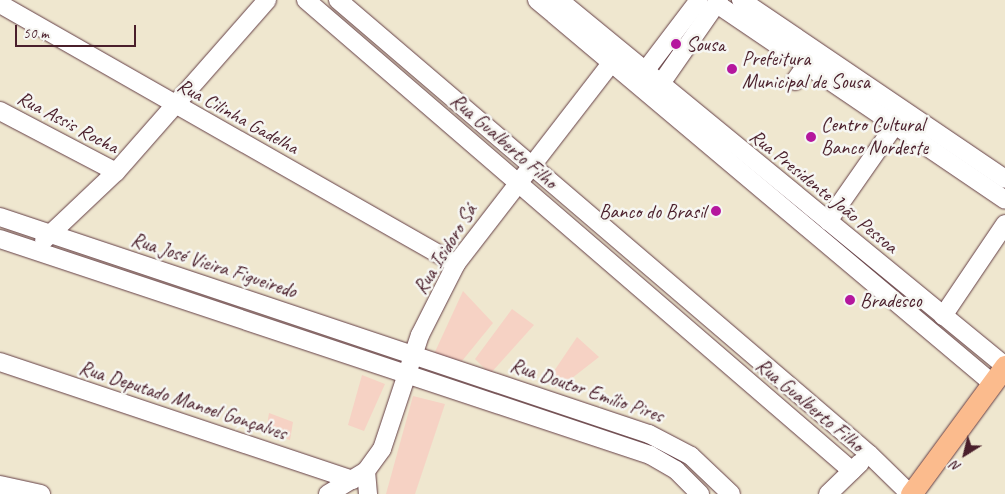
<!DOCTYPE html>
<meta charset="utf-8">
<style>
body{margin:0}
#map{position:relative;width:1005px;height:494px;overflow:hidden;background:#efe7cf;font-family:Caveat,sans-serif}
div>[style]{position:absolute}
.built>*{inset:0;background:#f6d2c4}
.roads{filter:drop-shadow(0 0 1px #633d44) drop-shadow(0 0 1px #633d44)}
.minor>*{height:18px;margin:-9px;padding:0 9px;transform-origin:9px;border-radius:9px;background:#fff}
.major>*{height:21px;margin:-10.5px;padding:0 10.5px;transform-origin:10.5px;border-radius:10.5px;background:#fbbb8d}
.dots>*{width:14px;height:14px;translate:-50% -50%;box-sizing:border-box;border:2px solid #f6f6f2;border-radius:50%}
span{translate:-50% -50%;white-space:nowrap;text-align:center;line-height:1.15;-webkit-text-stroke:5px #f6f6f2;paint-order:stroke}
.poi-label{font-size:20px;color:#4a1f2b}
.left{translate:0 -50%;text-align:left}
.right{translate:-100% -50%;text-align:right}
.street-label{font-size:20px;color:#4a1f2b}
.north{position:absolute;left:940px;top:429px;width:50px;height:50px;-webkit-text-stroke:4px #f6f6f2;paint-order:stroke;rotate:216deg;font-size:14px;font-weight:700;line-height:20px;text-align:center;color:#4a1f2b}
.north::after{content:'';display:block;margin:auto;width:18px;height:22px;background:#4a1f2b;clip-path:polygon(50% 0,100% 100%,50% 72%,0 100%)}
.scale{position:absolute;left:15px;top:25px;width:121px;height:22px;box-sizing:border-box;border:2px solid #4a1f2b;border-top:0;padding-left:6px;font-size:15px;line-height:18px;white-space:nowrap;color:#4a1f2b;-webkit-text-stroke:4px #f6f6f2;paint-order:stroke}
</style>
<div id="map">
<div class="built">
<i style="clip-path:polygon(463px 291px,493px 323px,462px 361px,434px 354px)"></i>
<i style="clip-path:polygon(512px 309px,534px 325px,490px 374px,475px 359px)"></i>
<i style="clip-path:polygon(577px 337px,599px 357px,558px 389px,546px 383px)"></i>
<i style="clip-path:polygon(362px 375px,385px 384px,364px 431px,348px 425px)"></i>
<i style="clip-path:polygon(413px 396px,445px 404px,415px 494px,386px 494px)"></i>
<i style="clip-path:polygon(269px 413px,293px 422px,290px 440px,266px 432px)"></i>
</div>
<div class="roads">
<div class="minor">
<i style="left:306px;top:0;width:721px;rotate:40.78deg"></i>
<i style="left:338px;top:0;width:699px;rotate:40.53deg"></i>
<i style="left:869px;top:454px;width:57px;rotate:44.3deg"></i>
<i style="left:537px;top:0;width:595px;rotate:40.09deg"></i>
<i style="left:559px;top:0;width:577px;rotate:39.37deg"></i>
<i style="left:741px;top:0;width:319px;rotate:34.1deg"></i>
<i style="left:0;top:4px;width:525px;rotate:29.69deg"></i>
<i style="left:717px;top:4px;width:348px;rotate:34.2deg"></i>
<i style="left:639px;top:79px;width:99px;rotate:-52.8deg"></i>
<i style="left:795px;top:81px;width:19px;rotate:-55deg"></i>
<i style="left:655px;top:92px;width:112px;rotate:-55.2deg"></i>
<i style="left:0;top:111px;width:131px;rotate:27.7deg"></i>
<i style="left:0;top:217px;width:684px;rotate:18.49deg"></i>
<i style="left:649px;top:434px;width:47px;rotate:27.6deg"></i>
<i style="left:691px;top:456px;width:55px;rotate:43.5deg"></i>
<i style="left:828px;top:221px;width:117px;rotate:-55.1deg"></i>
<i style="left:0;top:239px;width:685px;rotate:18.38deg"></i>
<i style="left:650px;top:455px;width:30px;rotate:30deg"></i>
<i style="left:676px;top:470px;width:34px;rotate:45deg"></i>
<i style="left:44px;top:240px;width:99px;rotate:-43.4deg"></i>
<i style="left:116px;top:172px;width:229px;rotate:-48.7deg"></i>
<i style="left:943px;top:316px;width:111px;rotate:-56deg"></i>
<i style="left:0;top:362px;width:372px;rotate:18.5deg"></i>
<i style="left:366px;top:471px;width:23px;rotate:85deg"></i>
<i style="left:0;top:485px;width:42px;rotate:12.4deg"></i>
<i style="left:328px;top:494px;width:44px;rotate:-31.2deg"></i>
<i style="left:366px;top:471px;width:27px;rotate:-54deg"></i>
<i style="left:382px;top:449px;width:120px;rotate:-71.6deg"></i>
<i style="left:420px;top:335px;width:80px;rotate:-63.1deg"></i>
<i style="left:456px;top:264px;width:255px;rotate:-52.3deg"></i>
<i style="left:828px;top:494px;width:45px;rotate:-44.1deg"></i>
</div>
<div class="major">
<i style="left:911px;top:494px;width:159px;rotate:-53.7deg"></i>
</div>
</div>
<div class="dots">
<i style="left:676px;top:44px;background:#b5179e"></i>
<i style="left:732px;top:69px;background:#b5179e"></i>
<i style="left:811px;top:137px;background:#b5179e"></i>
<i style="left:716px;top:211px;background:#b5179e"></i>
<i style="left:850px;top:300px;background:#b5179e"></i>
</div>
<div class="poi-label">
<span class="left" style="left:686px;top:44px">Sousa</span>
<span class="left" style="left:742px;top:70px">Prefeitura<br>Municipal de Sousa</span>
<span class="left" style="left:821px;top:136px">Centro Cultural<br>Banco Nordeste</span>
<span class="right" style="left:706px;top:211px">Banco do Brasil</span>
<span class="left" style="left:860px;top:300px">Bradesco</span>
</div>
<div class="street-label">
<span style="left:238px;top:116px;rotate:29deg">Rua Cilinha Gadelha</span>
<span style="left:68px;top:122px;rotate:28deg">Rua Assis Rocha</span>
<span style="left:504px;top:141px;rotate:41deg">Rua Gualberto Filho</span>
<span style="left:824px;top:191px;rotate:39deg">Rua Presidente João Pessoa</span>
<span style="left:445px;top:249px;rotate:-58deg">Rua Isidoro Sá</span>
<span style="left:214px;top:265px;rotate:18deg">Rua José Vieira Figueiredo</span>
<span style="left:587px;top:390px;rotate:19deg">Rua Doutor Emílio Pires</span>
<span style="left:183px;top:400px;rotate:18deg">Rua Deputado Manoel Gonçalves</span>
<span style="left:810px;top:405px;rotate:40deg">Rua Gualberto Filho</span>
</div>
<div class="north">N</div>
<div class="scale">50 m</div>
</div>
